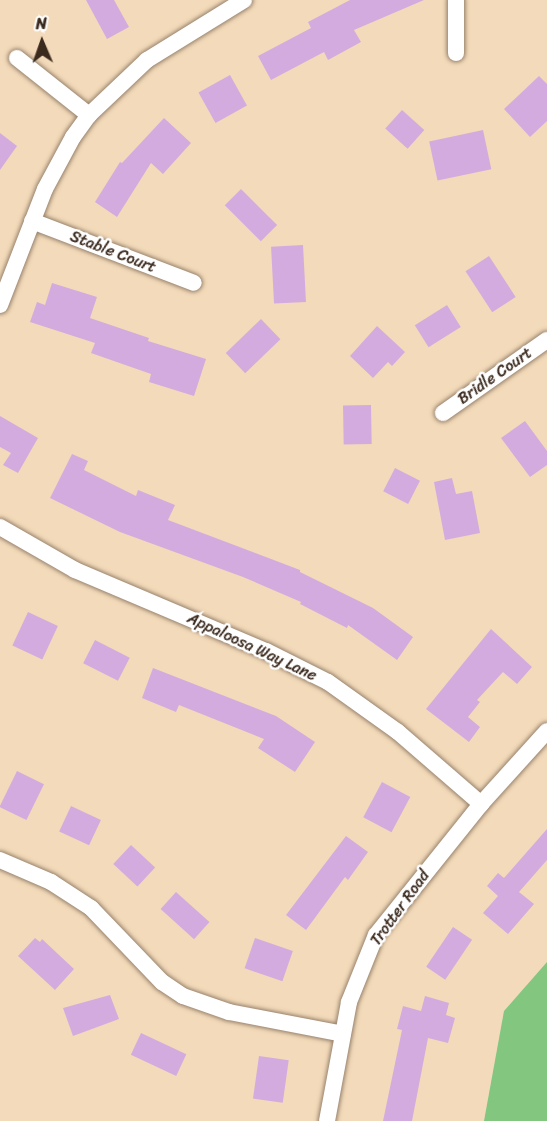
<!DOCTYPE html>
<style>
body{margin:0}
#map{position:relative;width:547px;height:1121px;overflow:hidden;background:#f3daba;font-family:Sriracha,sans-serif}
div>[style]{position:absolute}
.green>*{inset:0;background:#82c680}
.building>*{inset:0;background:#d4abdf;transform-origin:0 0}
.roads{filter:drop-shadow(0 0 2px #97826c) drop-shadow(0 0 2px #97826c)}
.minor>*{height:16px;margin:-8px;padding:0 8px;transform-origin:8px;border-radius:8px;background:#fff}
span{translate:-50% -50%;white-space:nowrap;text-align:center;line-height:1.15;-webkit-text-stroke:5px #fff;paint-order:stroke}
.street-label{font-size:16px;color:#3b2a1e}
.north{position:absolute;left:12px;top:12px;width:60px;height:60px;-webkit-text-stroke:4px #fff;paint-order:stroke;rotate:358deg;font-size:16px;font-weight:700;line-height:24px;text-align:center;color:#3b2a1e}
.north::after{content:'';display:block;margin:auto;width:21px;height:27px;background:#3b2a1e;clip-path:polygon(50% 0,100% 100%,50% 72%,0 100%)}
</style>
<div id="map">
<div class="green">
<i style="clip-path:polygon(547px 962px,547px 1121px,484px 1121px,504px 1011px)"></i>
</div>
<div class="building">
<i style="clip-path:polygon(86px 0,114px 0,129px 27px,107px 39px)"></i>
<i style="clip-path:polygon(350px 0,424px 0,354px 30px,361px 42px,328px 60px,324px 52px,271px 80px,258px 56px,311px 28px,308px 22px)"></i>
<i style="left:230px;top:75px;width:35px;height:36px;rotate:61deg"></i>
<i style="clip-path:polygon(539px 76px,547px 84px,547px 121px,530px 137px,504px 109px)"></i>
<i style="left:402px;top:110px;width:30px;height:25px;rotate:42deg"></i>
<i style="clip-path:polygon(164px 118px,191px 143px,163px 174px,151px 163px,117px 217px,95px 202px,120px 162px,122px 163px)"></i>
<i style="left:483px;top:130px;width:40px;height:55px;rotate:78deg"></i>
<i style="clip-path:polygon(0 133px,17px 146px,0 170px)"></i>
<i style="left:241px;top:189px;width:51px;height:23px;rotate:45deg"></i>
<i style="left:303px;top:245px;width:57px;height:32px;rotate:87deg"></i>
<i style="left:489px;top:256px;width:49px;height:28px;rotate:57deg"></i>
<i style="clip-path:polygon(52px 283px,97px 297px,90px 318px,149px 338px,148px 341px,206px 359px,194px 396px,149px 382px,151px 374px,91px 353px,95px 343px,30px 322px,37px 302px,45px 305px)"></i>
<i style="left:447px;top:305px;width:26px;height:38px;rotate:58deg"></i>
<i style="left:261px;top:319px;width:28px;height:49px;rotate:46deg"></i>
<i style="clip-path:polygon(377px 326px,405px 352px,392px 366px,388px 362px,373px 378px,350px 356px)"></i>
<i style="left:371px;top:405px;width:39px;height:28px;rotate:89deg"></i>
<i style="clip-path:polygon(0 416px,38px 438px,18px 473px,3px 465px,11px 453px,0 447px)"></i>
<i style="clip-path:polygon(525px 421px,547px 451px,547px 465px,530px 477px,501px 438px)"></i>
<i style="clip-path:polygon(72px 454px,88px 461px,84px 470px,136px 496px,138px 490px,175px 505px,168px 520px,300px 570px,300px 572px,373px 608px,413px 637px,397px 660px,348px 625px,347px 628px,300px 604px,301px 602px,243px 577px,120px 532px,50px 498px)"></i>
<i style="left:395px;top:468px;width:28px;height:26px;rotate:27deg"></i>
<i style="clip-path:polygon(452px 478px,456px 494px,472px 491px,480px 533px,445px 540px,434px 482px)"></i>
<i style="left:28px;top:612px;width:33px;height:37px;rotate:25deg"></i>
<i style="clip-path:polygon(491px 629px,532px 667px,517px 684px,503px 672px,477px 700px,480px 702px,468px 717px,480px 727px,469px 742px,426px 709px)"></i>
<i style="left:95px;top:640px;width:39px;height:26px;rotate:27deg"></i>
<i style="clip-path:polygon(153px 668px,276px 716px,315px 742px,295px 772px,258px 748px,264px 739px,179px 705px,176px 712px,142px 698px)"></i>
<i style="left:17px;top:771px;width:30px;height:40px;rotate:26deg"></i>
<i style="left:382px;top:782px;width:32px;height:40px;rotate:28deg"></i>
<i style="left:71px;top:806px;width:33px;height:28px;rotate:25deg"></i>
<i style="clip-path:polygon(547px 829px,547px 860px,519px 892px,534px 904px,508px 934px,483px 913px,498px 896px,487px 886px,498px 873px,504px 878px)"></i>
<i style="clip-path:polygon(346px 836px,368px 852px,348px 880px,345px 877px,306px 930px,286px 915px)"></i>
<i style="left:131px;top:845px;width:33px;height:26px;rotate:43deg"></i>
<i style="left:176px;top:892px;width:45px;height:23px;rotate:42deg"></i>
<i style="left:453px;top:927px;width:23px;height:48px;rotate:34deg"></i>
<i style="clip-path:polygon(35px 938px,40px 942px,42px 939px,74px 969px,55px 990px,18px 956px)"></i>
<i style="left:255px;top:938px;width:40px;height:32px;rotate:19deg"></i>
<i style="clip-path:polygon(110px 995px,119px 1019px,73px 1036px,63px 1008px)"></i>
<i style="clip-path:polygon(425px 996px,449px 1003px,446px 1015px,455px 1018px,448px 1043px,428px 1038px,412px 1121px,383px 1121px,402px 1030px,397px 1029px,403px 1006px,421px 1011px)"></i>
<i style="left:141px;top:1033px;width:50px;height:24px;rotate:25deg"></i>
<i style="left:259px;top:1056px;width:30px;height:43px;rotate:8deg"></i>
</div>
<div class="roads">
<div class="minor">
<i style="left:456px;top:0;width:53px;rotate:90deg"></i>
<i style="left:17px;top:58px;width:92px;rotate:38.4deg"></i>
<i style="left:32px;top:221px;width:173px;rotate:20.9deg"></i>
<i style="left:0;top:305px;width:124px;rotate:-68.8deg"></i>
<i style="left:45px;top:189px;width:59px;rotate:-61.7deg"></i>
<i style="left:73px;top:137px;width:27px;rotate:-54deg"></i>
<i style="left:89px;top:115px;width:80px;rotate:-43.5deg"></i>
<i style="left:147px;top:60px;width:114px;rotate:-31.7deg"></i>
<i style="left:443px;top:413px;width:127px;rotate:-35.1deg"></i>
<i style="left:0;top:527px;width:86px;rotate:29.8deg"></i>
<i style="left:75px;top:570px;width:207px;rotate:23deg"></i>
<i style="left:266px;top:651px;width:69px;rotate:26.6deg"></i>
<i style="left:328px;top:682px;width:86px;rotate:35.5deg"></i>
<i style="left:398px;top:732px;width:110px;rotate:40.9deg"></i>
<i style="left:0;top:860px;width:56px;rotate:23.3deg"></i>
<i style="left:51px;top:882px;width:48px;rotate:33deg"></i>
<i style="left:91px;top:908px;width:103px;rotate:46.2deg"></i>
<i style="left:162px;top:982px;width:25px;rotate:34deg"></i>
<i style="left:183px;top:996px;width:49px;rotate:19.2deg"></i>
<i style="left:229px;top:1012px;width:116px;rotate:10.9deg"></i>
<i style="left:327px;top:1121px;width:121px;rotate:-79.5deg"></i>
<i style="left:349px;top:1002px;width:72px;rotate:-68.1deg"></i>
<i style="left:376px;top:935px;width:168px;rotate:-51.3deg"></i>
<i style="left:481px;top:804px;width:98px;rotate:-47.9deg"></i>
</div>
</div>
<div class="street-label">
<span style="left:113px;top:252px;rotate:21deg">Stable Court</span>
<span style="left:495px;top:376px;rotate:-35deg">Bridle Court</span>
<span style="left:252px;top:647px;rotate:25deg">Appaloosa Way Lane</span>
<span style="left:400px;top:908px;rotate:-54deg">Trotter Road</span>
</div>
<div class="north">N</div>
</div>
